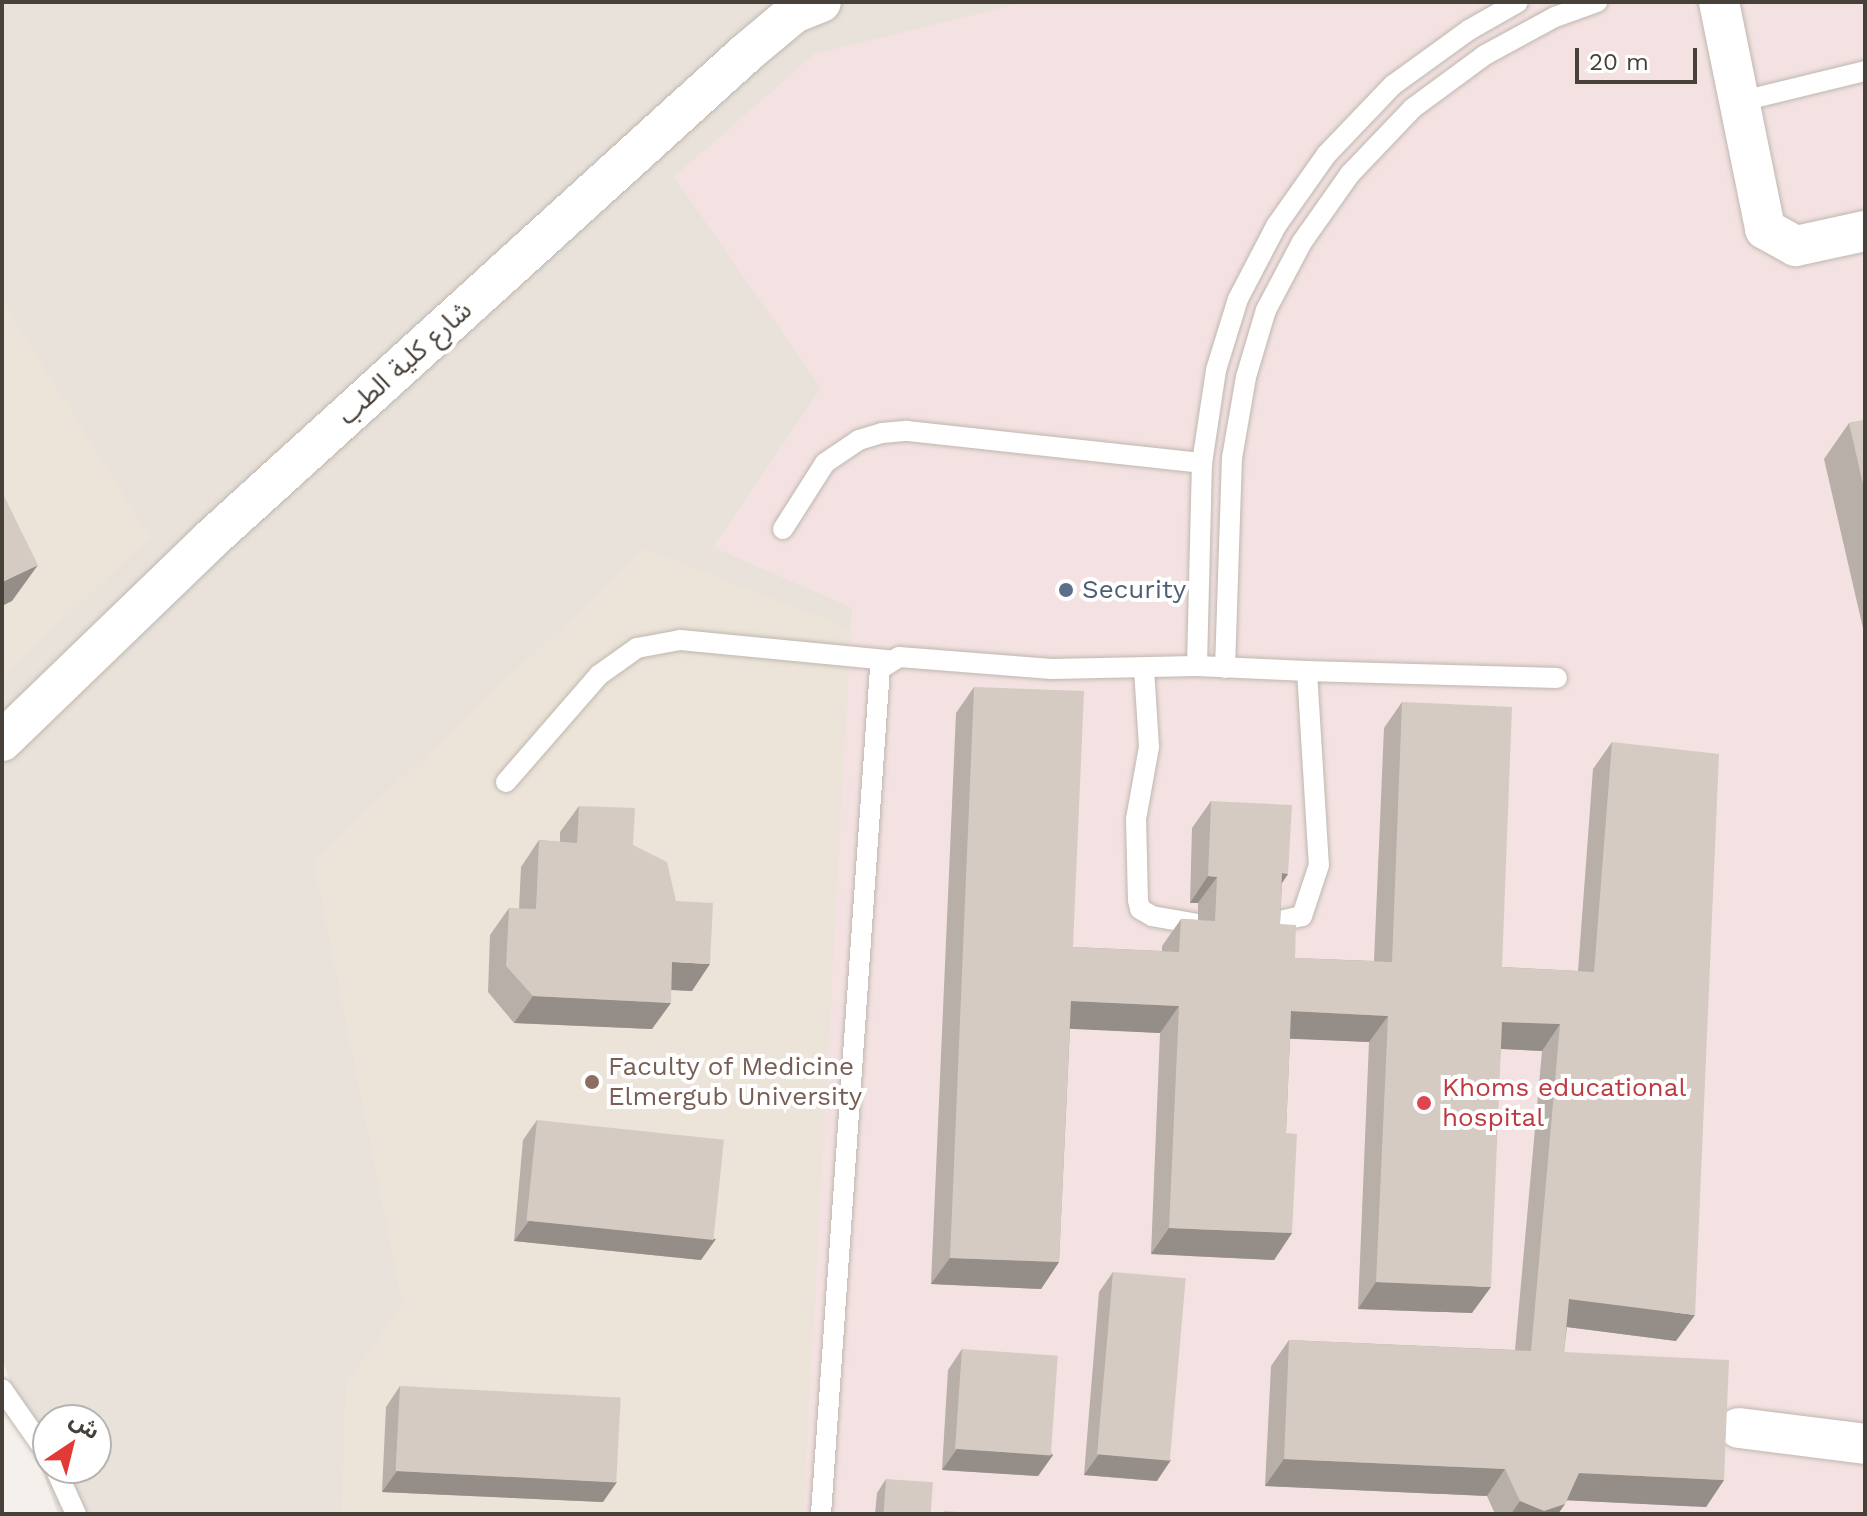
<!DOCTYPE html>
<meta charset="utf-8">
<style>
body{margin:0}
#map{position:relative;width:1867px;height:1516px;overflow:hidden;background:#f4f1ec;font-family:"Work Sans","Noto Sans Arabic",sans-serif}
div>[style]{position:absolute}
.residential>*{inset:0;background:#e8e2db}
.education>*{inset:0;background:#ece4d8}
.medical>*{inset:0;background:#f3e2e1}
.roads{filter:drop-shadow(0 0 2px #bfb7af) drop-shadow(0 0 2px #bfb7af)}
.lane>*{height:20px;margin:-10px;padding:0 10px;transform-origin:10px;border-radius:10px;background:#fff}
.street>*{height:40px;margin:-20px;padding:0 20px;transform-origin:20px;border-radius:20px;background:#fff}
.wall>*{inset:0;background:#b7afa8}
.shaded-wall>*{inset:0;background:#958e88}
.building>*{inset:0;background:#d5cbc3;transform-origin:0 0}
.dots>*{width:22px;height:22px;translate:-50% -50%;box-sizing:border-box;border:4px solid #fff;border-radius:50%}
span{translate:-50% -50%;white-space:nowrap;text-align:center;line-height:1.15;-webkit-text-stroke:8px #fff;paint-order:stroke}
.street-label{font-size:26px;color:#48413a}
.service-label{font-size:26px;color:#4e5e75}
.left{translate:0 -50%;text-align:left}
.education-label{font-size:26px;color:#785e54}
.health-label{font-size:26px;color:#be3a42}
.frame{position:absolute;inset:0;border:4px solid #48413a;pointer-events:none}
.north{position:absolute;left:32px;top:1404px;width:80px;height:80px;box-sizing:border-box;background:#fff;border:2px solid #b6b3b0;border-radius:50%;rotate:35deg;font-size:22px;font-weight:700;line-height:32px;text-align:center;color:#48413a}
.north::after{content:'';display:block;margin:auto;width:28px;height:36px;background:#e23b35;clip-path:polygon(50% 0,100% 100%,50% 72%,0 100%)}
.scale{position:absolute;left:1575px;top:48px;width:122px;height:36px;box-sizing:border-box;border:4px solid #48413a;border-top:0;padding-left:10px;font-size:24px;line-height:28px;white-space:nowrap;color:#48413a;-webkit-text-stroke:6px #fff;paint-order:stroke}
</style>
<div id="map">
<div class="residential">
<i style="clip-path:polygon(evenodd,2px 2px,1865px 2px,1865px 1514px,58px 1514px,2px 1359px,2px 2px,48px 1420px,96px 1420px,96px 1468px,48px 1468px,48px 1420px)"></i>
</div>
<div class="education">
<i style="clip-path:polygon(2px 301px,150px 537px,2px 678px)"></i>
<i style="clip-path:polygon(645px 549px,851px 629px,803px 1514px,341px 1514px,346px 1385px,402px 1304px,314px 860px)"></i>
</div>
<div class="medical">
<i style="clip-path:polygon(1026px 2px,1865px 2px,1865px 1514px,803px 1514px,852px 608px,713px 547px,821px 388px,674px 177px,814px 54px)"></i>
</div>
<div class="roads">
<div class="lane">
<i style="left:1738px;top:102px;width:131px;rotate:-13.7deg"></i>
<i style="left:783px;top:529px;width:78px;rotate:-57.5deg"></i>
<i style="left:825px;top:463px;width:41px;rotate:-34.1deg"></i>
<i style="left:859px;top:440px;width:24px;rotate:-17deg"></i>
<i style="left:882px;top:433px;width:25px;rotate:-5deg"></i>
<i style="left:907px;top:431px;width:297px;rotate:6.2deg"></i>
<i style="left:1197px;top:666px;width:203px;rotate:-88.6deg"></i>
<i style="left:1202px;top:463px;width:94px;rotate:-81.4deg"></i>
<i style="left:1216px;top:370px;width:74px;rotate:-72.8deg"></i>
<i style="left:1238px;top:299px;width:82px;rotate:-62.5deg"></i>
<i style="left:1276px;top:226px;width:87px;rotate:-54.8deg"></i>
<i style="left:1326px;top:155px;width:97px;rotate:-46.3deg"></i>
<i style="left:1393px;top:85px;width:94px;rotate:-35.9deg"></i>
<i style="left:1469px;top:30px;width:56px;rotate:-29.7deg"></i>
<i style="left:1225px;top:668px;width:210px;rotate:-88.1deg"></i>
<i style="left:1232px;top:458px;width:82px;rotate:-80.2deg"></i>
<i style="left:1246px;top:377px;width:70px;rotate:-73.4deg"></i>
<i style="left:1266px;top:310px;width:77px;rotate:-62.1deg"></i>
<i style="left:1302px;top:242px;width:83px;rotate:-54.8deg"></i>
<i style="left:1350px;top:174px;width:91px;rotate:-46.3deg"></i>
<i style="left:1413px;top:108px;width:89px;rotate:-36.4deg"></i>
<i style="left:1485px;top:55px;width:80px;rotate:-28.5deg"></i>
<i style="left:1555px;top:17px;width:45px;rotate:-19.7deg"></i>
<i style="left:1144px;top:669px;width:78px;rotate:86.3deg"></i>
<i style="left:1149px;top:747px;width:73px;rotate:100.2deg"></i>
<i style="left:1136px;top:819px;width:81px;rotate:88.6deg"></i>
<i style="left:1138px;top:900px;width:9px;rotate:77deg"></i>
<i style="left:1140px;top:909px;width:14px;rotate:30deg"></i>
<i style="left:1152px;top:916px;width:47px;rotate:9.9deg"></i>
<i style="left:1307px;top:671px;width:250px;rotate:1.6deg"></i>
<i style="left:506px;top:782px;width:142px;rotate:-49deg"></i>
<i style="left:599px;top:675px;width:47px;rotate:-35.4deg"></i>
<i style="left:637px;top:648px;width:44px;rotate:-10.5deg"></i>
<i style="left:680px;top:640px;width:210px;rotate:5.5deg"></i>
<i style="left:2px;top:1389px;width:80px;rotate:55.1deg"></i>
<i style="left:55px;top:1468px;width:51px;rotate:65.5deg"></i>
<i style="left:821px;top:1514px;width:847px;rotate:-86.01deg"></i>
<i style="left:880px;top:669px;width:22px;rotate:-32deg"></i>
<i style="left:899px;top:657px;width:153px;rotate:4.5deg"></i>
<i style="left:1052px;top:669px;width:145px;rotate:-1.2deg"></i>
<i style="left:1197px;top:666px;width:110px;rotate:2.6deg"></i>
<i style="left:1307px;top:671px;width:194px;rotate:86.5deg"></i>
<i style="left:1319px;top:865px;width:54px;rotate:108.4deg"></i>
<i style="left:1302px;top:916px;width:41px;rotate:167.3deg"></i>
</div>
<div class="street">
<i style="left:1719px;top:2px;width:232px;rotate:78.5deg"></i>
<i style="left:1765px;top:229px;width:35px;rotate:29deg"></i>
<i style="left:1796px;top:246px;width:71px;rotate:-12.3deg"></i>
<i style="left:2px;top:741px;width:289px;rotate:-44deg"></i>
<i style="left:210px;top:540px;width:723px;rotate:-42.25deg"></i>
<i style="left:745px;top:54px;width:64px;rotate:-39.9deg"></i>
<i style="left:794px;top:13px;width:29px;rotate:-22deg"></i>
<i style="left:1739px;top:1428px;width:127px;rotate:7.2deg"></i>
</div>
</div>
<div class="wall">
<i style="clip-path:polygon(1865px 420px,1865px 637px,1824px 459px,1849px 423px)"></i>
<i style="clip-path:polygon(974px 687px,1073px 947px,1162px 951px,1162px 946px,1181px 919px,1198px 920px,1198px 903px,1190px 903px,1192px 828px,1211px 801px,1288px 874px,1282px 883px,1280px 924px,1295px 958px,1374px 961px,1384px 728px,1402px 702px,1502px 967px,1578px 971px,1593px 769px,1612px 742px,1676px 1341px,1567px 1327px,1564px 1352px,1724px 1480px,1706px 1507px,1567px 1500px,1558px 1514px,1495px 1514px,1487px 1496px,1265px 1486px,1271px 1366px,1289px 1340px,1515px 1350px,1542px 1051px,1501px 1049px,1472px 1313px,1358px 1309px,1369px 1042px,1290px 1038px,1286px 1133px,1292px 1233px,1274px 1260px,1151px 1254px,1160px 1033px,1070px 1028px,1059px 1262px,1041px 1289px,931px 1284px,956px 713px)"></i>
<i style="clip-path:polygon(579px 806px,633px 845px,692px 991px,671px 990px,652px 1029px,514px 1023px,488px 992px,490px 935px,509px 908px,519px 909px,521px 867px,539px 840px,560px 842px,560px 832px)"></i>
<i style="clip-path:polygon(537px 1120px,701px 1260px,514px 1241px,523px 1140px)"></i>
<i style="clip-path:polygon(1113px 1272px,1157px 1481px,1084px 1475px,1099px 1292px)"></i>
<i style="clip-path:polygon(962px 1349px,1053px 1455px,1038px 1476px,942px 1470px,948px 1370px)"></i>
<i style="clip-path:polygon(400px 1386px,603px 1502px,382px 1492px,386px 1407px)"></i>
<i style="clip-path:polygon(886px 1479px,931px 1514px,875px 1514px,877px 1493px)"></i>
</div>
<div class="shaded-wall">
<i style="clip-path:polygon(38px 565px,12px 601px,2px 606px,2px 582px)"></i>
<i style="clip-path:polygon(1282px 873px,1288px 874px,1270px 900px)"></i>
<i style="clip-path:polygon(1208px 876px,1217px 877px,1198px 903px,1190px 903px)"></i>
<i style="clip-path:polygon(672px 962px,710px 964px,692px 991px,654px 989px)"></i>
<i style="clip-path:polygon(533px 996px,671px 1003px,652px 1029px,514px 1023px)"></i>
<i style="clip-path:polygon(1071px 1001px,1179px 1006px,1160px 1033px,1052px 1028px)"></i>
<i style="clip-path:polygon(1291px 1011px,1388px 1016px,1369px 1042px,1272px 1038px)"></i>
<i style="clip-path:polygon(1502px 1022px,1560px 1024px,1542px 1051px,1484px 1048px)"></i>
<i style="clip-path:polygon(529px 1221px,716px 1239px,701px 1260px,514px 1241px)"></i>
<i style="clip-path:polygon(1169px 1228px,1292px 1233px,1274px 1260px,1151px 1254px)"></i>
<i style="clip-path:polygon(950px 1258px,1059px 1262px,1041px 1289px,931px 1284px)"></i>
<i style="clip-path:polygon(1376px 1282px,1491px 1287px,1472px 1313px,1358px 1309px)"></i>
<i style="clip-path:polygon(1569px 1299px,1695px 1315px,1676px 1341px,1551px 1325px)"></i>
<i style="clip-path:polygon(957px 1449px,1053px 1455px,1038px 1476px,942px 1470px)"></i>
<i style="clip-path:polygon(1099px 1454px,1171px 1460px,1157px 1481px,1084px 1475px)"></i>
<i style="clip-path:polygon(1284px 1459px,1505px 1469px,1487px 1496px,1265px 1486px)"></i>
<i style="clip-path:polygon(397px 1471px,617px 1482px,603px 1502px,382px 1492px)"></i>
<i style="clip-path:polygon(1579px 1473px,1724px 1480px,1706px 1507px,1561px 1500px)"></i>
<i style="clip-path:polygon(1520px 1501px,1565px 1504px,1558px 1514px,1511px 1514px)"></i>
</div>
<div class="building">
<i style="clip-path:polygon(1865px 420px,1865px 493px,1849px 423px)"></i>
<i style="clip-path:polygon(2px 492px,38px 565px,2px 582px)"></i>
<i style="clip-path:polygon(974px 687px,1084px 691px,1073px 947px,1179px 952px,1181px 919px,1215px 921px,1217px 877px,1208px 876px,1211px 801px,1292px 805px,1288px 874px,1282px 873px,1280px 924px,1296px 925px,1295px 958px,1392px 962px,1402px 702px,1512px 707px,1502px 967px,1594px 972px,1612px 742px,1719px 754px,1695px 1315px,1569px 1299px,1564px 1352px,1729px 1360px,1724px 1480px,1579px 1473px,1565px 1504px,1544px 1511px,1520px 1501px,1505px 1469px,1284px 1459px,1289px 1340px,1531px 1351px,1560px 1024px,1502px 1022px,1491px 1287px,1376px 1282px,1388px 1016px,1291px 1011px,1286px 1133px,1297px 1134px,1292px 1233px,1169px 1228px,1179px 1006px,1071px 1001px,1059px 1262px,950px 1258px)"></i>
<i style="clip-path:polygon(579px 806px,635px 808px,633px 845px,667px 862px,676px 901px,713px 903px,710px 964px,672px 962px,671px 1003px,533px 996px,506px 966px,509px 908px,536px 909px,539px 840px,577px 843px)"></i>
<i style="left:537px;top:1120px;width:188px;height:101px;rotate:6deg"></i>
<i style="left:1113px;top:1272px;width:73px;height:183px;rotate:5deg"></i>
<i style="left:962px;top:1349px;width:96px;height:100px;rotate:4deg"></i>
<i style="left:400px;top:1386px;width:221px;height:85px;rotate:3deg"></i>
<i style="left:886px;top:1479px;width:47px;height:35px;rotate:4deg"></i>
<i style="clip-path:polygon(944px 1511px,988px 1514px,944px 1514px)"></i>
</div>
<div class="dots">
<i style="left:1066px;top:590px;background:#5c6f8a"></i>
<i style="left:592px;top:1082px;background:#8d6e63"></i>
<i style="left:1424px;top:1103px;background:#e0444e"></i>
</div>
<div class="street-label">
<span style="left:405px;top:363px;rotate:-42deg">شارع كلية الطب</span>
</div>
<div class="service-label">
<span class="left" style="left:1082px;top:590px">Security</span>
</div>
<div class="education-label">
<span class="left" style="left:608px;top:1082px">Faculty of Medicine<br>Elmergub University</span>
</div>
<div class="health-label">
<span class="left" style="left:1442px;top:1103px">Khoms educational<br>hospital</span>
</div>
<div class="frame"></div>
<div class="north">ش</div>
<div class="scale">20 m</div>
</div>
